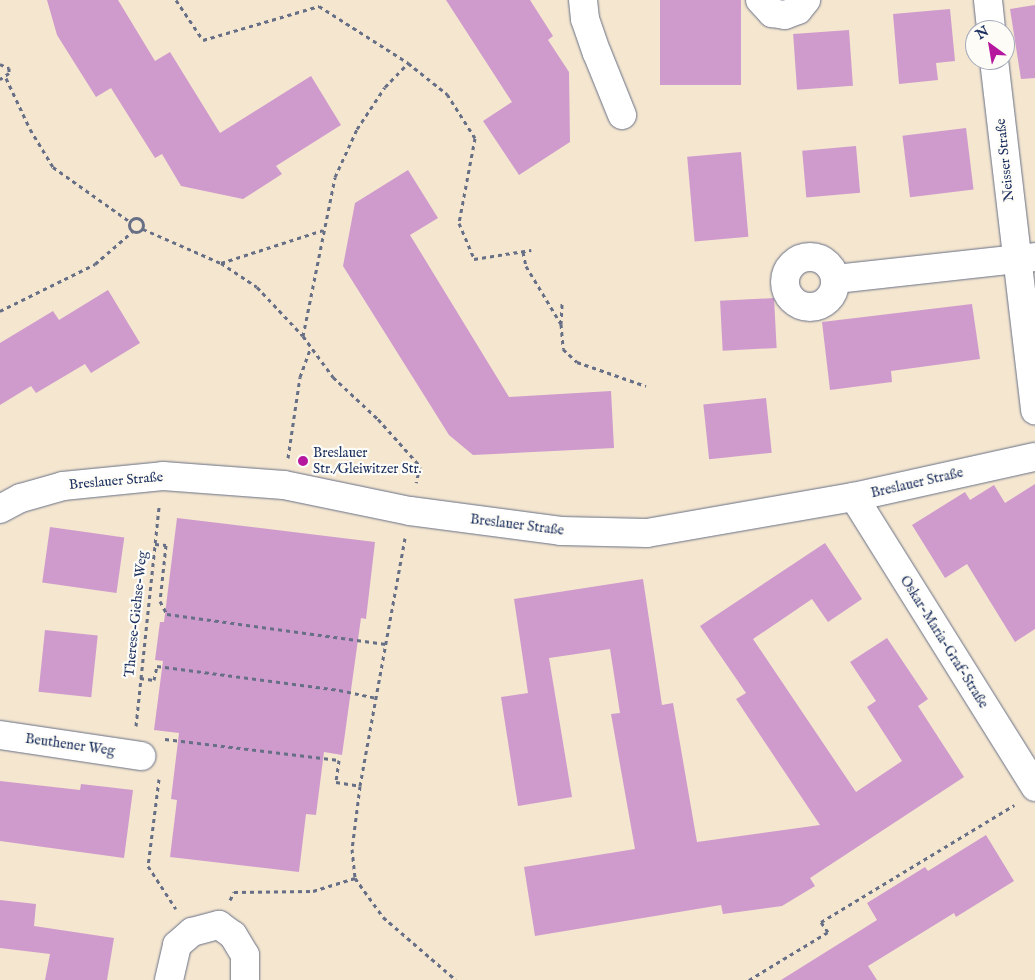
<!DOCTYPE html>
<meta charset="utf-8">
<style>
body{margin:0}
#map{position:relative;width:1035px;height:980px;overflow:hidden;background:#f4e6cf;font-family:"IM FELL English",serif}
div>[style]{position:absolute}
.building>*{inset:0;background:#cf9bcd;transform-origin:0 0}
.path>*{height:3px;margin-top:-1.5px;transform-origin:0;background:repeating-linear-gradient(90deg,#676f86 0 4px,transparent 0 8px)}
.path>.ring{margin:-1.5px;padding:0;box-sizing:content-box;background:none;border:3px solid #676f86;border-radius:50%}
.roads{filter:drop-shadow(0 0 1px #676f86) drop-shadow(0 0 1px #676f86)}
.minor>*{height:28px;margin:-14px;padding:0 14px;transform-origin:14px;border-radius:14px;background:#fff}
.minor>.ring{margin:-14px;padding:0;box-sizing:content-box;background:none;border:28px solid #fff;border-radius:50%}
.dots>*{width:14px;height:14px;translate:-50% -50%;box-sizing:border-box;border:2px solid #fdfcf7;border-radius:50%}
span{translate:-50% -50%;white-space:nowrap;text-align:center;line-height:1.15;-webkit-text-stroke:4.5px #fdfcf7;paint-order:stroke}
.street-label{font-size:14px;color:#1b2f5e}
.poi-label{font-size:14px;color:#1b2f5e}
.left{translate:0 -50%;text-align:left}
.north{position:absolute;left:965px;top:20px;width:50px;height:50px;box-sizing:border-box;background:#fdfcf7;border:1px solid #a3aaba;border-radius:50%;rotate:328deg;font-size:14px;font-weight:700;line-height:20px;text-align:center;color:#1b2f5e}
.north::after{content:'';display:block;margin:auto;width:18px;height:22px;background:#b5179e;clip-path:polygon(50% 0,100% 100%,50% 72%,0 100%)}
</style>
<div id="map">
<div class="building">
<i style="clip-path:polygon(47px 0,118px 0,155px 61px,170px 52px,220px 133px,311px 76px,341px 125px,276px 166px,282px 174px,243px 199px,181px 186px,162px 154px,155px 158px,111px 88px,96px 97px,57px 35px)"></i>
<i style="clip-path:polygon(446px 0,530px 0,553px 36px,548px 40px,569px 72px,570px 142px,519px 175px,483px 121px,512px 102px)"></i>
<i style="left:660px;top:0;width:81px;height:85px"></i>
<i style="clip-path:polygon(1035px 5px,1035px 78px,1021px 79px,1010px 9px)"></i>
<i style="clip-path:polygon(950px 9px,955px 61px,936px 63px,938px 80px,899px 84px,893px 14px)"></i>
<i style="left:849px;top:30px;width:56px;height:56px;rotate:86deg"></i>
<i style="left:966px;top:128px;width:62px;height:64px;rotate:83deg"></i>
<i style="left:856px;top:146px;width:47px;height:54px;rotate:85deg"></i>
<i style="left:741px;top:152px;width:85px;height:54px;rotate:85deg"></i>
<i style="clip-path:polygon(408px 170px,438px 218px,410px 235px,509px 397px,611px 391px,614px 448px,473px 455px,449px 435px,343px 266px,355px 203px)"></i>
<i style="clip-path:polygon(108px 290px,140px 343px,91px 373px,85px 364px,36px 393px,31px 386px,0 405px,0 343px,53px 311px,59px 320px)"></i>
<i style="left:774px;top:298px;width:50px;height:54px;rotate:87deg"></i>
<i style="clip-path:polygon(972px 304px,980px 359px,891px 371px,892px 382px,830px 390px,822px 322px)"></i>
<i style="left:766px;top:398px;width:55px;height:63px;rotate:84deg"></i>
<i style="clip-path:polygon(1035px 484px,1035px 629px,1015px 642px,967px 564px,945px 578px,912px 525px,965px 492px,970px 500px,994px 485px,1005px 503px)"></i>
<i style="clip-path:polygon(177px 518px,375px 542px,366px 619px,361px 618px,342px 755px,324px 752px,316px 815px,306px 814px,299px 872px,170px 857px,177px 800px,171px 799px,179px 733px,154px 730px,163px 661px,155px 660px,160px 622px,164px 622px)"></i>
<i style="left:50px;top:527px;width:75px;height:56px;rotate:8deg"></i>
<i style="clip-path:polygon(825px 543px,862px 599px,828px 622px,812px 599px,753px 639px,856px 792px,902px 761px,867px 707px,876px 701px,850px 662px,887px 638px,928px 699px,918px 706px,964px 777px,810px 878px,815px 886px,782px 906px,723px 914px,721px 905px,535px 936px,524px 867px,635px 849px,611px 714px,620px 713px,610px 649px,549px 658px,572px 797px,518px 806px,501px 697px,528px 693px,514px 599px,643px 579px,662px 705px,673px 703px,697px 842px,820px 825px,736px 699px,746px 693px,700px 626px)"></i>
<i style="left:45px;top:630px;width:53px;height:62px;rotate:6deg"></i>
<i style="clip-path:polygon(0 781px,80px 790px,81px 784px,133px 790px,124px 858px,0 841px)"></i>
<i style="clip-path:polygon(986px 835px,1014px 881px,956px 917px,954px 913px,868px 966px,877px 980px,781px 980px,877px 920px,867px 903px,925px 867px,928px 871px)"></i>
<i style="clip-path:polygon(0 900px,36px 904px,34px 926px,114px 938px,107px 980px,45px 980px,50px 954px,0 948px)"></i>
</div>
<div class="path">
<i style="left:176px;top:0;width:48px;rotate:56deg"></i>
<i style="left:203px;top:40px;width:121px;rotate:-16.3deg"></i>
<i style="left:319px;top:6px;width:106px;rotate:32.6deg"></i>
<i style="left:408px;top:63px;width:50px;rotate:38.5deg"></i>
<i style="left:447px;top:94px;width:52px;rotate:57.5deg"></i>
<i style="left:475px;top:138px;width:86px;rotate:100.7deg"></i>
<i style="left:459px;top:223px;width:39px;rotate:67deg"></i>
<i style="left:474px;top:259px;width:58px;rotate:-9deg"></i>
<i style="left:0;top:64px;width:10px;rotate:24deg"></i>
<i style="left:9px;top:68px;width:5px;rotate:90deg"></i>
<i style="left:9px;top:73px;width:11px;rotate:146deg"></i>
<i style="left:6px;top:78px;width:56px;rotate:64.8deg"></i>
<i style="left:30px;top:129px;width:44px;rotate:58.8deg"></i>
<i style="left:53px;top:167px;width:93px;rotate:35.4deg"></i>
<i class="ring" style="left:129px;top:218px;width:11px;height:11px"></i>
<i style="left:143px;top:229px;width:85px;rotate:23.6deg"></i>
<i style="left:221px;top:263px;width:43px;rotate:33.7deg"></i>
<i style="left:257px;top:287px;width:67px;rotate:46.8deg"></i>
<i style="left:303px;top:336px;width:51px;rotate:53.8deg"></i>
<i style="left:333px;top:377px;width:62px;rotate:43deg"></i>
<i style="left:378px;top:419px;width:63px;rotate:48.2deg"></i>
<i style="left:420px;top:466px;width:17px;rotate:103deg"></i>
<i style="left:523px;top:252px;width:14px;rotate:78deg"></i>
<i style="left:526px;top:266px;width:68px;rotate:58.9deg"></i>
<i style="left:561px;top:324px;width:25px;rotate:85deg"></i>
<i style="left:563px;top:349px;width:19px;rotate:43deg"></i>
<i style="left:577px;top:362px;width:73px;rotate:19.2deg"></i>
<i style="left:221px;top:263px;width:107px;rotate:-17.9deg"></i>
<i style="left:0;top:311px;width:106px;rotate:-26.3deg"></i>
<i style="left:95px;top:264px;width:49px;rotate:-40.9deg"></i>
<i style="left:561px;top:324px;width:21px;rotate:-87deg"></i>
<i style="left:303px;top:336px;width:162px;rotate:-78.6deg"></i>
<i style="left:335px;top:177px;width:53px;rotate:-65.4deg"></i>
<i style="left:357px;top:129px;width:50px;rotate:-56.3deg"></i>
<i style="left:385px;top:87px;width:33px;rotate:-46deg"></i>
<i style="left:288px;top:458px;width:82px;rotate:-81.6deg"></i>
<i style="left:300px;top:377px;width:30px;rotate:-70deg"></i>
<i style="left:405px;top:538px;width:252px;rotate:100.3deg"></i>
<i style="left:360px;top:786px;width:64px;rotate:97.2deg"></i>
<i style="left:352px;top:849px;width:29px;rotate:84deg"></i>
<i style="left:355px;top:878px;width:48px;rotate:54.3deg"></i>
<i style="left:383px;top:917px;width:96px;rotate:40.8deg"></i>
<i style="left:155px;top:544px;width:11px;rotate:5deg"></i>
<i style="left:166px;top:545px;width:56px;rotate:96.1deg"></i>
<i style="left:160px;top:601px;width:15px;rotate:62deg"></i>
<i style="left:167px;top:614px;width:221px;rotate:7.8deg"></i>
<i style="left:140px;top:678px;width:14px;rotate:8deg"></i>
<i style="left:154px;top:680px;width:14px;rotate:-78deg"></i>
<i style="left:157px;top:666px;width:184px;rotate:7.5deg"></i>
<i style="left:339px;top:690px;width:38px;rotate:12deg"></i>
<i style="left:136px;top:726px;width:221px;rotate:-84deg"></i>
<i style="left:165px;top:739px;width:175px;rotate:6.9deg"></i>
<i style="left:339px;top:760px;width:22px;rotate:98deg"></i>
<i style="left:336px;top:782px;width:24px;rotate:9deg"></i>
<i style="left:159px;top:779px;width:88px;rotate:97.2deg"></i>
<i style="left:148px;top:866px;width:51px;rotate:56.9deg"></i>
<i style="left:230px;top:900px;width:9px;rotate:-63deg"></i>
<i style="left:234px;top:892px;width:79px;rotate:-0.7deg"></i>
<i style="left:313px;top:891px;width:44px;rotate:-17.2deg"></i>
<i style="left:749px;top:980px;width:92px;rotate:-31.3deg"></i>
<i style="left:828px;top:932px;width:12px;rotate:-125deg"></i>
<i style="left:821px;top:922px;width:226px;rotate:-31.2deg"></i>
</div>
<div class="roads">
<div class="minor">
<i style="left:583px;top:0;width:19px;rotate:84deg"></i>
<i style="left:585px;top:19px;width:36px;rotate:71deg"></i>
<i style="left:597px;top:53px;width:67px;rotate:68deg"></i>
<i style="left:760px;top:0;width:18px;rotate:47deg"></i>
<i style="left:772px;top:13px;width:13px;rotate:9deg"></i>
<i style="left:785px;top:15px;width:14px;rotate:-21deg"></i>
<i style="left:798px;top:10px;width:13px;rotate:-51deg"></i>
<i style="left:988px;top:0;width:30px;rotate:84deg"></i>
<i style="left:994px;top:60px;width:353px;rotate:83.3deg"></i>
<i class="ring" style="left:785px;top:257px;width:22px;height:22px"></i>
<i style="left:836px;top:279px;width:200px;rotate:-6.3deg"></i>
<i style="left:854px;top:497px;width:342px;rotate:58deg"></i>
<i style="left:0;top:509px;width:24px;rotate:-28deg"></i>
<i style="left:21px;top:498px;width:44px;rotate:-15.9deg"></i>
<i style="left:63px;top:486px;width:100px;rotate:-5.7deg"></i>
<i style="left:163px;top:476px;width:121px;rotate:4.3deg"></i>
<i style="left:284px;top:485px;width:129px;rotate:11.7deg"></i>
<i style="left:410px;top:511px;width:152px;rotate:7.5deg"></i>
<i style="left:561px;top:531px;width:86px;rotate:1.3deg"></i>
<i style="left:647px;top:533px;width:210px;rotate:-9.9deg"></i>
<i style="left:854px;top:497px;width:185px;rotate:-12.5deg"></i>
<i style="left:0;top:735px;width:143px;rotate:8.5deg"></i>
<i style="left:169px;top:980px;width:36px;rotate:-77deg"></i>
<i style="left:177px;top:945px;width:20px;rotate:-41deg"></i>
<i style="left:192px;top:932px;width:28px;rotate:-15deg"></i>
<i style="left:219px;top:925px;width:17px;rotate:36deg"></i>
<i style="left:233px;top:935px;width:23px;rotate:59deg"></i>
<i style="left:245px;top:955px;width:25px;rotate:90deg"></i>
</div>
</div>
<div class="dots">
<i style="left:303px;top:461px;background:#b5179e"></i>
</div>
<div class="street-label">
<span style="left:1005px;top:160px;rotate:-96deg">Neisser Straße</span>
<span style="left:116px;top:481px;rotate:-5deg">Breslauer Straße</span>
<span style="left:917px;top:483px;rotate:-13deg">Breslauer Straße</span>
<span style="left:517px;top:525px;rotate:7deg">Breslauer Straße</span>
<span style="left:136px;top:614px;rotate:-84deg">Therese-Giehse-Weg</span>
<span style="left:944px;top:642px;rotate:58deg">Oskar-Maria-Graf-Straße</span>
<span style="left:70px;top:745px;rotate:8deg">Beuthener Weg</span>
</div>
<div class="poi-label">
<span class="left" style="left:313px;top:461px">Breslauer<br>Str./Gleiwitzer Str.</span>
</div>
<div class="north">N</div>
</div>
